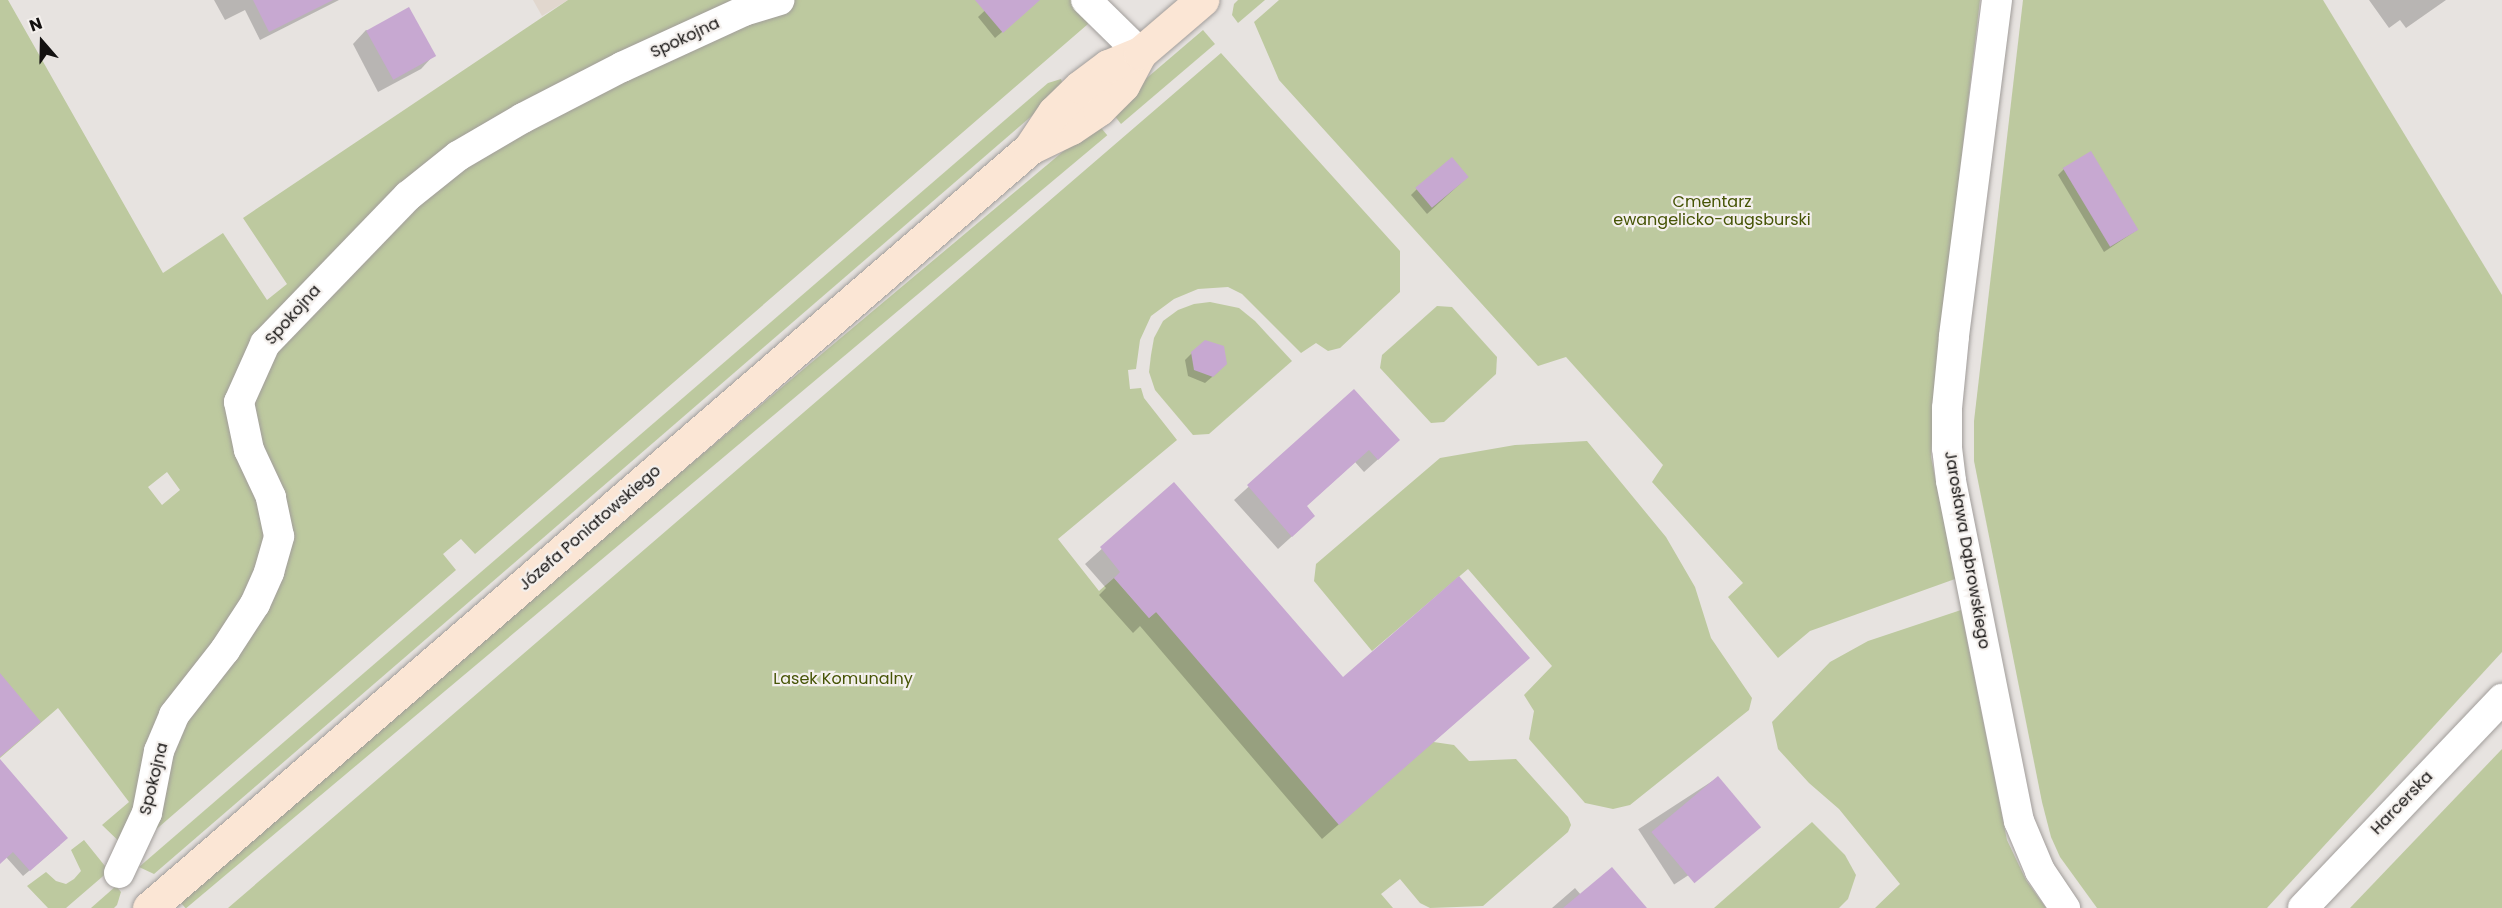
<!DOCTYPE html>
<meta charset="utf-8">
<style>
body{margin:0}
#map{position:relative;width:2502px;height:908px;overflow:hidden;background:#e7e3e0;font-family:Poppins,sans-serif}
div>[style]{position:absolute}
.built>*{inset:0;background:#e1d7ce}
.green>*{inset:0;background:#bdc99f;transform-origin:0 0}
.shadow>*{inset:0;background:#0003;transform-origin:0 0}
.building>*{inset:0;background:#c7a8d1;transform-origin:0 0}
.roads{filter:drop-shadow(0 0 2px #a19d9a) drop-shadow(0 0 2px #a19d9a)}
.street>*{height:30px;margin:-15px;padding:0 15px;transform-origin:15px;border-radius:15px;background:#fff}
.secondary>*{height:33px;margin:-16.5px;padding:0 16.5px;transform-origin:16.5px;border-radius:16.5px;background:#fbe6d5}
span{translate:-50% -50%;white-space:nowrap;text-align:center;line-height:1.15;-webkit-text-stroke:4.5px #f4f0ed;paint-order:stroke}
.street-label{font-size:16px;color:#131110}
.park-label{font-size:16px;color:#465406}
.north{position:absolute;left:12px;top:12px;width:60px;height:60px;-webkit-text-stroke:4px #f4f0ed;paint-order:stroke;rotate:340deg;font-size:16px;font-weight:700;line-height:24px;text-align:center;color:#131110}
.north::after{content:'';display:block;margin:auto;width:21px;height:27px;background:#131110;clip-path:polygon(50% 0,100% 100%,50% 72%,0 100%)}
</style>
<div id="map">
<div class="built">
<i style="clip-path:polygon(533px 0,568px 0,542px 16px)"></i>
</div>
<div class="green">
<i style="clip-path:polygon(evenodd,0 0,8px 0,163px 273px,223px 233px,267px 300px,287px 284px,243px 218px,568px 0,1106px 0,1088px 24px,475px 554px,461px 539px,443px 554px,456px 570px,130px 852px,102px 825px,129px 802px,58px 708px,0 758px,0 0,167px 472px,180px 490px,162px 505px,148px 487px,167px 472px)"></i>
<i style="clip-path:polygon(1238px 0,1265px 0,1238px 23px,1232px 15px,1234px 4px)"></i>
<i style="clip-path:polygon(1279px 0,1980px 0,1935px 383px,1931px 457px,1955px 579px,1810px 631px,1778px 658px,1728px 597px,1743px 583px,1652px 482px,1663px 465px,1566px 357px,1538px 366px,1279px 80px,1254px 22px)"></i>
<i style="clip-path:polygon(2023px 0,2323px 0,2502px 295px,2502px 652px,2267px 908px,2097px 908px,2060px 857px,2051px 837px,2042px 802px,1974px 461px,1974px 421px)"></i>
<i style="clip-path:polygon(1203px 30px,1215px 44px,1121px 124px,1114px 115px,1114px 106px)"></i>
<i style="clip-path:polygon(1221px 53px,1400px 251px,1400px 292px,1340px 348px,1328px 351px,1316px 343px,1301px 353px,1242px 294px,1228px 287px,1198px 289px,1174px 299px,1151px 316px,1140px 340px,1136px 369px,1128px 370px,1130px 389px,1141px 388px,1144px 398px,1177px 440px,1058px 539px,1099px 591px,1114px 578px,1149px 618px,1156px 612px,1420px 740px,1454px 745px,1469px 761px,1516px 759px,1568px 817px,1571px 825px,1568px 832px,1483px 906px,1430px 908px,1420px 903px,1400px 879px,1381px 894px,1393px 908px,228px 908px)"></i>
<i style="clip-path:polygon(1061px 79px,1064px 88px,154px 874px,139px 867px,1048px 83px)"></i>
<i style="left:1097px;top:123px;width:16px;height:1203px;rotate:50deg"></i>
<i style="clip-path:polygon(1210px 302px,1239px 308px,1255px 321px,1292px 361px,1209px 434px,1193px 435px,1155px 390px,1149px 372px,1151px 355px,1154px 338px,1163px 321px,1178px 310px,1194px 304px)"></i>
<i style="clip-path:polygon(1437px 306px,1452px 307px,1497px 357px,1496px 374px,1444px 422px,1431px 423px,1380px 368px,1382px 355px)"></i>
<i style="clip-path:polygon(1587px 441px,1666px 537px,1695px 587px,1711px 638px,1752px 698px,1749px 710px,1630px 805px,1613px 809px,1585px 803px,1529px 739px,1534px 711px,1524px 695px,1552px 666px,1468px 569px,1372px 651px,1314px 581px,1316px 564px,1440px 458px,1515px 445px)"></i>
<i style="clip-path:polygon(1961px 610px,2007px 840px,2026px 880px,2046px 908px,1875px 908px,1900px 884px,1839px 809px,1809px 783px,1778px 749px,1772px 722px,1830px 662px,1868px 641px)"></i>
<i style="clip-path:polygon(2502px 749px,2502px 908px,2350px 908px)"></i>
<i style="clip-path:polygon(1812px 822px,1845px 855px,1856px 875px,1848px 899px,1839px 908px,1714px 908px)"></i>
<i style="clip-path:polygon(84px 840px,109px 871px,66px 908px,48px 908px,27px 886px,46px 872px,56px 881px,66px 884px,74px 879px,81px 871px,71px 850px)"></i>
<i style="clip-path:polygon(116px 886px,121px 892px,117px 905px,114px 908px,91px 908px)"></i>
</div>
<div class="shadow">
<i style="clip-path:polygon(214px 0,339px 0,260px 40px,245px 10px,225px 20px)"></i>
<i style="clip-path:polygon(996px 0,1012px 0,1016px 20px,995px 38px,978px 17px)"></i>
<i style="clip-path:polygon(2369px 0,2446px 0,2406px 28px,2400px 20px,2389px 28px)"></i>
<i style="clip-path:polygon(366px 30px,434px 55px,421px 69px,378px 92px,353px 44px)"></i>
<i style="clip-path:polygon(2064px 169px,2137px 230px,2104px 252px,2058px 175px)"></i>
<i style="clip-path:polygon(1461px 183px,1427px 214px,1411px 195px,1417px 189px)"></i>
<i style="clip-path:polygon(1192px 353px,1219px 371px,1205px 383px,1188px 376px,1185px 360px)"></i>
<i style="clip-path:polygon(1354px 391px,1385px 453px,1364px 472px,1355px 462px,1305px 507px,1300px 529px,1278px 549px,1234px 500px)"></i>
<i style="clip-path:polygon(1174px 484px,1342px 679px,1512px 673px,1322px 839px,1140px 626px,1133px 633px,1099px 595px,1106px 588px,1085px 564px)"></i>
<i style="left:1717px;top:778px;width:66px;height:94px;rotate:57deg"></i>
<i style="clip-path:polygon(0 783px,60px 845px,23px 876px,6px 857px,0 863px)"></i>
<i style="clip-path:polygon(1575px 888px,1581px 895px,1645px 908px,1552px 908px)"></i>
</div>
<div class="building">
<i style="clip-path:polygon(253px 0,333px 0,269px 32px)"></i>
<i style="clip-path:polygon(975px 0,1040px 0,1003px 33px)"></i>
<i style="left:409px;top:7px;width:56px;height:49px;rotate:61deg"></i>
<i style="left:2091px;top:151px;width:92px;height:33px;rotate:59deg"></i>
<i style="left:1452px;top:157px;width:26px;height:48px;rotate:50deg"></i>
<i style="clip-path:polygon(1205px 340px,1224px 346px,1227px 364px,1213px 377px,1194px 370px,1191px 352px)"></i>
<i style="clip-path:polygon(1354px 389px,1400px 440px,1378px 460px,1369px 450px,1307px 506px,1315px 516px,1292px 537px,1247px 485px)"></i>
<i style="clip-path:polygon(1174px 482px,1343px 677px,1459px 576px,1530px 658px,1339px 825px,1156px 612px,1149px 618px,1114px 578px,1120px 572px,1100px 547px)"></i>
<i style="clip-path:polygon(0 673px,41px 722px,0 757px)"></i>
<i style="clip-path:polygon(0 759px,68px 838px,30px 871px,13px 852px,0 864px)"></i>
<i style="left:1718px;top:776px;width:67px;height:87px;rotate:50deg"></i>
<i style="clip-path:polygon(1612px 867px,1647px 908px,1563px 908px)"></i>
</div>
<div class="roads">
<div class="street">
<i style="left:1086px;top:0;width:76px;rotate:44.5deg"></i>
<i style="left:1997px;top:0;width:340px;rotate:97.3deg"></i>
<i style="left:1954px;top:337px;width:71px;rotate:95.6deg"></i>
<i style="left:1947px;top:408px;width:40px;rotate:90deg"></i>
<i style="left:1947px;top:448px;width:33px;rotate:83deg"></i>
<i style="left:1951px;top:481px;width:347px;rotate:78.7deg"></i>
<i style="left:2019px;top:821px;width:54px;rotate:67.2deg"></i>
<i style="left:2040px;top:871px;width:45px;rotate:56deg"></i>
<i style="left:119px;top:873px;width:66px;rotate:-65deg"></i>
<i style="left:147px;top:813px;width:63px;rotate:-79deg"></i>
<i style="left:159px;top:751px;width:39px;rotate:-67deg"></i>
<i style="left:174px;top:715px;width:83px;rotate:-51.9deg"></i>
<i style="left:225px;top:650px;width:55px;rotate:-56.9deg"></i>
<i style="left:255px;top:604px;width:35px;rotate:-66deg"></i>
<i style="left:269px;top:572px;width:37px;rotate:-74deg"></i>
<i style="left:279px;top:536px;width:40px;rotate:-102deg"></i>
<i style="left:271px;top:497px;width:52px;rotate:-115.1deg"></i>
<i style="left:249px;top:450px;width:49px;rotate:-101.8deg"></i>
<i style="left:239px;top:402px;width:64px;rotate:-65.9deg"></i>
<i style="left:265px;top:344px;width:206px;rotate:-46deg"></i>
<i style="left:408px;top:196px;width:64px;rotate:-38.7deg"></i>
<i style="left:458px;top:156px;width:75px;rotate:-30.3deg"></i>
<i style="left:523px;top:118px;width:111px;rotate:-27.3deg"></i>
<i style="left:622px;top:67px;width:134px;rotate:-24.7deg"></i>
<i style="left:744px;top:11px;width:37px;rotate:-17deg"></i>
<i style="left:2303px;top:908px;width:289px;rotate:-46.4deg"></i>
</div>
<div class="secondary">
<i style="left:1032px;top:147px;width:43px;rotate:-26deg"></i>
<i style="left:1071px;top:128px;width:34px;rotate:-34deg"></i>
<i style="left:1099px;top:109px;width:34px;rotate:-45deg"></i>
<i style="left:1123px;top:85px;width:36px;rotate:-62deg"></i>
<i style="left:149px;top:908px;width:1164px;rotate:-40.78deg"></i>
<i style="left:1030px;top:148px;width:43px;rotate:-56.3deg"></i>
<i style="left:1054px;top:112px;width:36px;rotate:-44deg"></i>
<i style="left:1080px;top:87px;width:35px;rotate:-37deg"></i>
<i style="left:1108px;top:66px;width:35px;rotate:-22deg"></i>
<i style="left:1140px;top:53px;width:82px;rotate:-40.5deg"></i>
</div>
</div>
<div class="street-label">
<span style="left:685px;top:38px;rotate:-25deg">Spokojna</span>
<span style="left:293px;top:315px;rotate:-48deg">Spokojna</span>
<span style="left:590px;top:528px;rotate:-41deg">Józefa Poniatowskiego</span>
<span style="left:1967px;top:550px;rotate:80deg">Jarosława Dąbrowskiego</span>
<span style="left:154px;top:779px;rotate:-76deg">Spokojna</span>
<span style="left:2402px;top:803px;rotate:-46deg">Harcerska</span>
</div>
<div class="park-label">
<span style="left:1712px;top:211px">Cmentarz<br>ewangelicko-augsburski</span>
<span style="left:843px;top:679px">Lasek Komunalny</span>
</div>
<div class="north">N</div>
</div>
